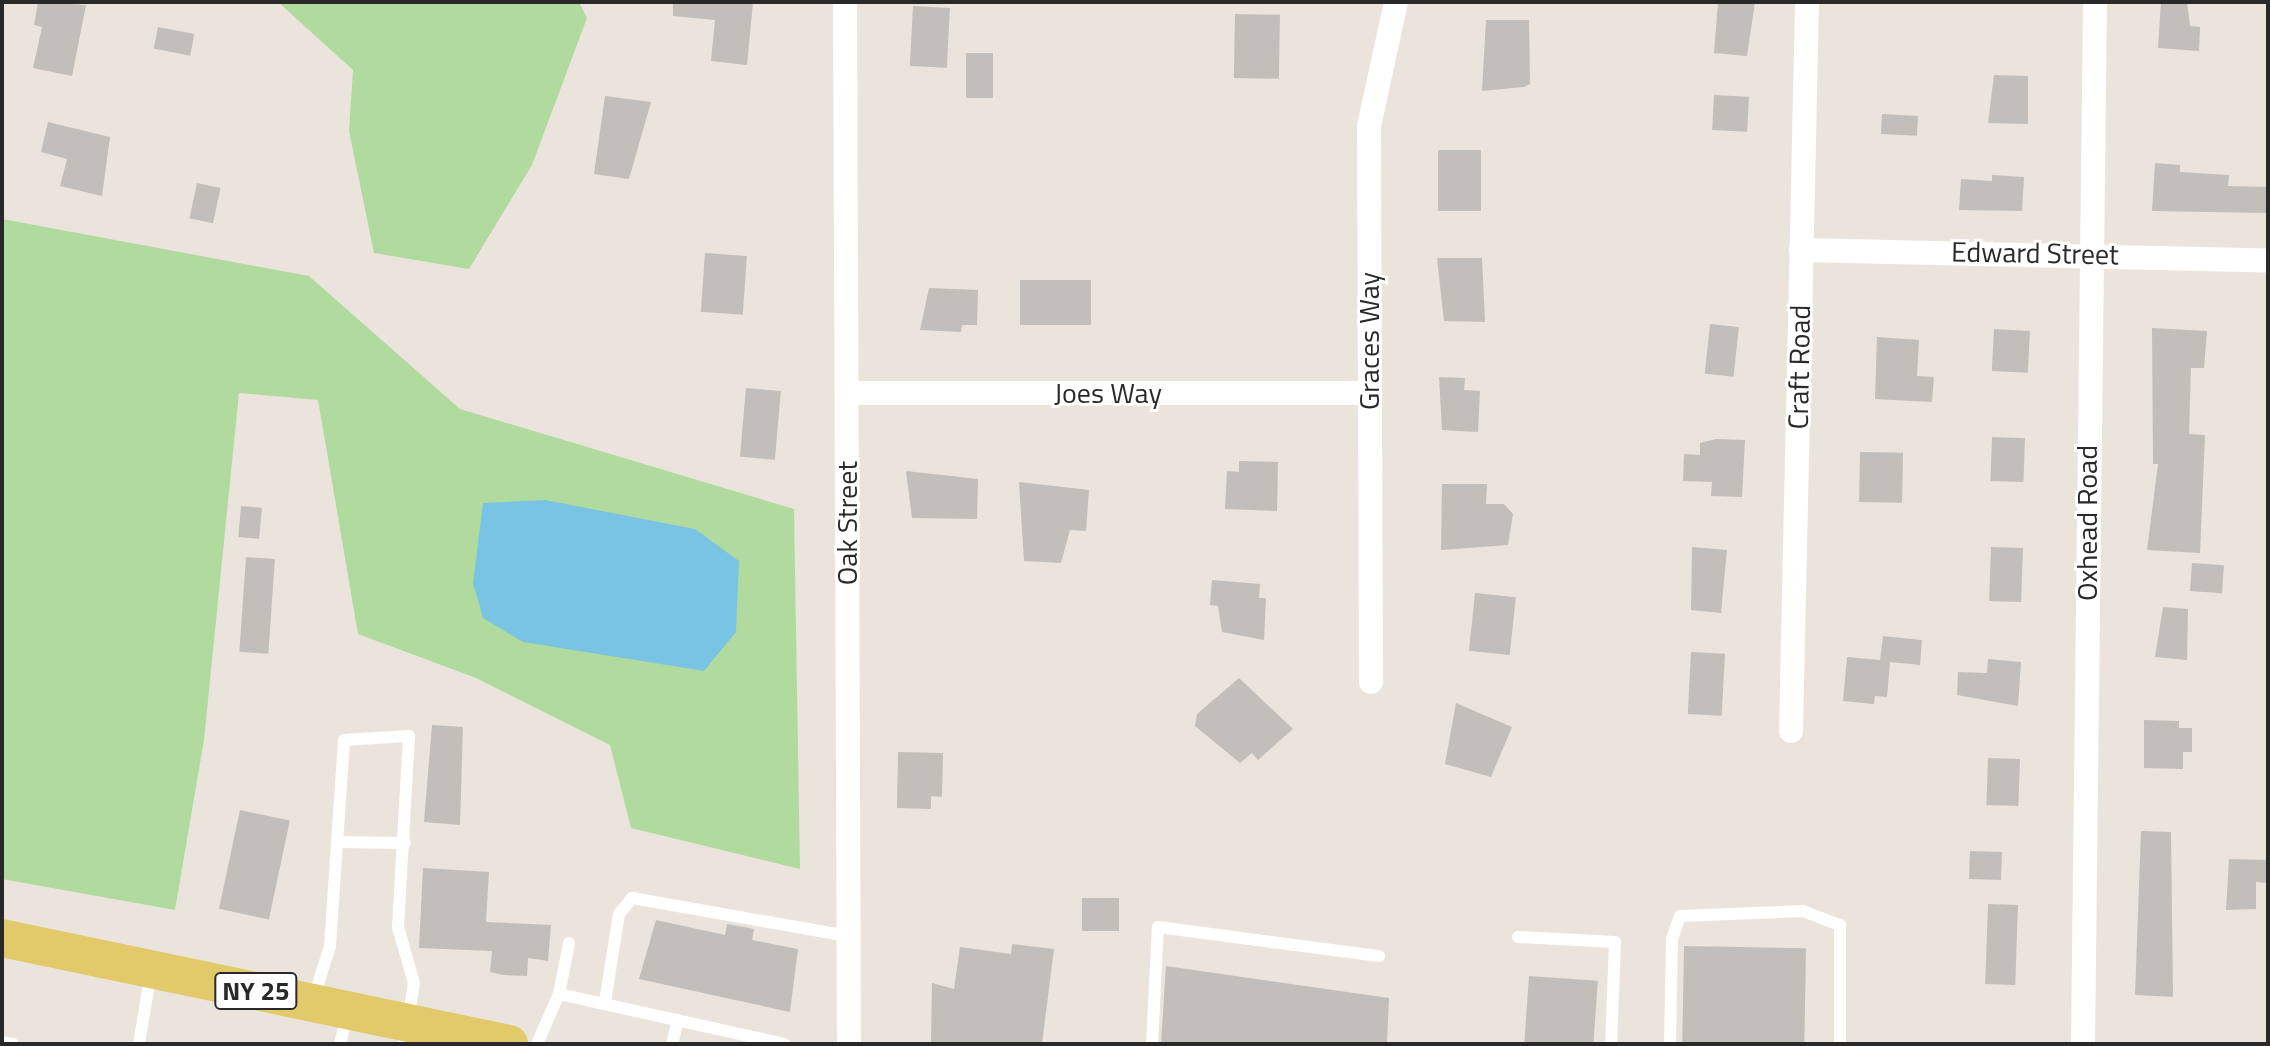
<!DOCTYPE html>
<style>
body{margin:0}
#map{position:relative;width:2270px;height:1046px;overflow:hidden;background:#eae4dc;font-family:"Titillium Web",sans-serif}
div>[style]{position:absolute}
.green>*{inset:0;background:#b1db9e}
.water>*{inset:0;background:#79c4e2}
.building>*{inset:0;background:#c2beb9;transform-origin:0 0}
.service>*{height:12px;margin:-6px;padding:0 6px;transform-origin:6px;border-radius:6px;background:#fff}
.minor>*{height:24px;margin:-12px;padding:0 12px;transform-origin:12px;border-radius:12px;background:#fff}
.primary>*{height:38px;margin:-19px;padding:0 19px;transform-origin:19px;border-radius:19px;background:#e2c969}
span{translate:-50% -50%;white-space:nowrap;text-align:center;line-height:1.15;-webkit-text-stroke:6px #fff;paint-order:stroke}
.shield-label span{padding:2px 6px;background:#fff;border:2px solid;border-radius:6px;-webkit-text-stroke-width:0}
.shield-label{font-size:26px;color:#292929;font-weight:700}
.street-label{font-size:28px;color:#292929}
.frame{position:absolute;inset:0;border:4px solid #292929;pointer-events:none}
</style>
<div id="map">
<div class="green">
<i style="clip-path:polygon(278px 2px,579px 2px,587px 18px,532px 165px,469px 269px,374px 253px,349px 131px,353px 70px)"></i>
<i style="clip-path:polygon(2px 219px,309px 276px,460px 409px,794px 509px,800px 869px,631px 828px,610px 745px,476px 678px,358px 634px,318px 400px,239px 393px,204px 740px,175px 910px,2px 879px)"></i>
</div>
<div class="water">
<i style="clip-path:polygon(545px 500px,695px 529px,739px 561px,736px 632px,704px 671px,523px 642px,483px 618px,473px 583px,483px 503px)"></i>
</div>
<div class="building">
<i style="clip-path:polygon(38px 2px,86px 5px,72px 76px,33px 68px,42px 27px,34px 25px)"></i>
<i style="clip-path:polygon(673px 2px,753px 2px,747px 65px,711px 61px,715px 20px,673px 16px)"></i>
<i style="clip-path:polygon(1718px 2px,1755px 2px,1747px 56px,1714px 53px)"></i>
<i style="clip-path:polygon(2161px 2px,2187px 2px,2190px 26px,2200px 27px,2199px 51px,2158px 48px)"></i>
<i style="left:913px;top:6px;width:37px;height:60px;rotate:3deg"></i>
<i style="left:1235px;top:14px;width:45px;height:64px;rotate:1deg"></i>
<i style="clip-path:polygon(1486px 20px,1529px 20px,1530px 84px,1524px 87px,1482px 91px)"></i>
<i style="left:158px;top:27px;width:37px;height:22px;rotate:11deg"></i>
<i style="left:966px;top:53px;width:27px;height:45px"></i>
<i style="clip-path:polygon(1994px 75px,2028px 76px,2028px 124px,1988px 123px)"></i>
<i style="left:1714px;top:95px;width:35px;height:35px;rotate:3deg"></i>
<i style="clip-path:polygon(605px 96px,651px 102px,629px 179px,594px 174px)"></i>
<i style="left:1882px;top:114px;width:36px;height:20px;rotate:3deg"></i>
<i style="clip-path:polygon(48px 122px,110px 137px,102px 196px,60px 186px,67px 159px,41px 152px)"></i>
<i style="left:1438px;top:150px;width:43px;height:61px"></i>
<i style="clip-path:polygon(2155px 163px,2180px 165px,2180px 172px,2229px 175px,2228px 186px,2268px 187px,2268px 213px,2152px 211px)"></i>
<i style="clip-path:polygon(1992px 175px,2024px 177px,2022px 211px,1959px 210px,1961px 179px,1992px 181px)"></i>
<i style="left:197px;top:183px;width:24px;height:36px;rotate:12deg"></i>
<i style="left:705px;top:253px;width:42px;height:59px;rotate:4deg"></i>
<i style="clip-path:polygon(1437px 258px,1482px 258px,1485px 322px,1444px 321px)"></i>
<i style="left:1091px;top:280px;width:45px;height:71px;rotate:90deg"></i>
<i style="clip-path:polygon(929px 288px,978px 290px,977px 325px,962px 325px,961px 332px,920px 330px)"></i>
<i style="left:1710px;top:324px;width:29px;height:50px;rotate:6deg"></i>
<i style="clip-path:polygon(2152px 328px,2207px 331px,2204px 368px,2191px 368px,2189px 434px,2205px 435px,2200px 553px,2147px 550px,2158px 464px,2153px 464px)"></i>
<i style="left:1994px;top:329px;width:36px;height:42px;rotate:3deg"></i>
<i style="clip-path:polygon(1877px 337px,1919px 340px,1917px 376px,1934px 377px,1932px 402px,1875px 399px)"></i>
<i style="clip-path:polygon(1439px 377px,1465px 378px,1464px 390px,1480px 391px,1478px 432px,1442px 430px)"></i>
<i style="left:746px;top:388px;width:35px;height:69px;rotate:5deg"></i>
<i style="left:1992px;top:437px;width:33px;height:44px;rotate:2deg"></i>
<i style="clip-path:polygon(1716px 439px,1745px 440px,1742px 497px,1711px 496px,1712px 482px,1683px 481px,1684px 454px,1700px 455px,1700px 443px)"></i>
<i style="left:1860px;top:452px;width:43px;height:50px;rotate:1deg"></i>
<i style="clip-path:polygon(1239px 461px,1278px 462px,1277px 511px,1225px 509px,1227px 471px,1239px 472px)"></i>
<i style="clip-path:polygon(906px 471px,978px 479px,977px 519px,912px 518px)"></i>
<i style="clip-path:polygon(1019px 482px,1089px 490px,1086px 531px,1070px 530px,1061px 563px,1024px 561px)"></i>
<i style="clip-path:polygon(1442px 484px,1487px 484px,1486px 504px,1504px 504px,1513px 514px,1508px 545px,1441px 550px)"></i>
<i style="left:241px;top:506px;width:21px;height:31px;rotate:5deg"></i>
<i style="clip-path:polygon(1692px 547px,1727px 550px,1721px 613px,1691px 610px)"></i>
<i style="left:1991px;top:547px;width:32px;height:54px;rotate:2deg"></i>
<i style="left:246px;top:557px;width:29px;height:95px;rotate:4deg"></i>
<i style="left:2192px;top:563px;width:32px;height:28px;rotate:4deg"></i>
<i style="clip-path:polygon(1212px 580px,1260px 584px,1259px 598px,1266px 598px,1264px 640px,1222px 632px,1218px 606px,1210px 605px)"></i>
<i style="left:1475px;top:593px;width:41px;height:58px;rotate:6deg"></i>
<i style="clip-path:polygon(2163px 607px,2188px 609px,2187px 660px,2155px 657px)"></i>
<i style="clip-path:polygon(1883px 636px,1922px 640px,1920px 665px,1890px 662px,1887px 697px,1875px 696px,1874px 704px,1843px 701px,1847px 657px,1880px 660px)"></i>
<i style="left:1691px;top:652px;width:34px;height:62px;rotate:3deg"></i>
<i style="clip-path:polygon(1988px 659px,2021px 662px,2018px 706px,1957px 695px,1958px 672px,1987px 673px)"></i>
<i style="clip-path:polygon(1239px 678px,1293px 729px,1258px 760px,1252px 753px,1240px 763px,1195px 726px,1197px 714px)"></i>
<i style="clip-path:polygon(1456px 703px,1512px 727px,1491px 777px,1445px 764px)"></i>
<i style="clip-path:polygon(2144px 720px,2179px 721px,2179px 728px,2192px 728px,2192px 752px,2183px 752px,2183px 769px,2144px 768px)"></i>
<i style="clip-path:polygon(432px 725px,463px 727px,460px 825px,424px 822px)"></i>
<i style="clip-path:polygon(898px 752px,943px 753px,942px 797px,931px 796px,931px 809px,897px 808px)"></i>
<i style="left:1988px;top:758px;width:32px;height:47px;rotate:2deg"></i>
<i style="left:240px;top:810px;width:51px;height:101px;rotate:12deg"></i>
<i style="clip-path:polygon(2141px 831px,2171px 832px,2173px 997px,2135px 995px)"></i>
<i style="left:1970px;top:851px;width:32px;height:28px;rotate:2deg"></i>
<i style="clip-path:polygon(2229px 859px,2268px 860px,2268px 883px,2256px 882px,2256px 909px,2226px 910px)"></i>
<i style="clip-path:polygon(423px 868px,489px 872px,486px 922px,551px 925px,548px 961px,528px 958px,527px 976px,503px 975px,490px 972px,492px 951px,419px 948px)"></i>
<i style="left:1082px;top:898px;width:37px;height:33px"></i>
<i style="left:1988px;top:904px;width:30px;height:80px;rotate:2deg"></i>
<i style="clip-path:polygon(656px 920px,725px 935px,727px 924px,749px 928px,754px 929px,752px 940px,798px 949px,790px 1012px,639px 979px)"></i>
<i style="clip-path:polygon(1012px 944px,1054px 949px,1042px 1044px,931px 1044px,932px 983px,954px 989px,960px 947px,1011px 954px)"></i>
<i style="left:1684px;top:946px;width:122px;height:98px;rotate:1deg"></i>
<i style="clip-path:polygon(1166px 966px,1389px 998px,1387px 1044px,1161px 1044px)"></i>
<i style="left:1529px;top:976px;width:69px;height:68px;rotate:4deg"></i>
</div>
<div class="service">
<i style="left:338px;top:842px;width:67px;rotate:0.9deg"></i>
<i style="left:1518px;top:937px;width:97px;rotate:3deg"></i>
<i style="left:1615px;top:942px;width:102px;rotate:92.2deg"></i>
<i style="left:559px;top:994px;width:231px;rotate:12.5deg"></i>
<i style="left:313px;top:1000px;width:57px;rotate:-72.5deg"></i>
<i style="left:330px;top:946px;width:206px;rotate:-86.1deg"></i>
<i style="left:344px;top:740px;width:65px;rotate:-3.5deg"></i>
<i style="left:409px;top:736px;width:191px;rotate:93.3deg"></i>
<i style="left:398px;top:927px;width:58px;rotate:74.1deg"></i>
<i style="left:414px;top:983px;width:62px;rotate:99.3deg"></i>
<i style="left:605px;top:1002px;width:89px;rotate:-81deg"></i>
<i style="left:619px;top:914px;width:21px;rotate:-51deg"></i>
<i style="left:632px;top:898px;width:219px;rotate:10deg"></i>
<i style="left:2px;top:1042px;width:11px;rotate:10deg"></i>
<i style="left:139px;top:1044px;width:73px;rotate:-80.5deg"></i>
<i style="left:340px;top:1044px;width:29px;rotate:-76deg"></i>
<i style="left:537px;top:1044px;width:55px;rotate:-66.3deg"></i>
<i style="left:559px;top:994px;width:52px;rotate:-78.9deg"></i>
<i style="left:672px;top:1044px;width:25px;rotate:-76deg"></i>
<i style="left:1152px;top:1044px;width:117px;rotate:-87.1deg"></i>
<i style="left:1158px;top:927px;width:223px;rotate:7.5deg"></i>
<i style="left:1670px;top:1044px;width:105px;rotate:-88.9deg"></i>
<i style="left:1672px;top:939px;width:24px;rotate:-71deg"></i>
<i style="left:1680px;top:916px;width:123px;rotate:-2.3deg"></i>
<i style="left:1803px;top:911px;width:40px;rotate:21deg"></i>
<i style="left:1840px;top:925px;width:119px;rotate:90deg"></i>
</div>
<div class="minor">
<i style="left:845px;top:2px;width:1042px;rotate:89.78deg"></i>
<i style="left:1801px;top:250px;width:467px;rotate:1.3deg"></i>
<i style="left:847px;top:393px;width:522px"></i>
<i style="left:1371px;top:682px;width:556px;rotate:-90.21deg"></i>
<i style="left:1369px;top:126px;width:127px;rotate:-77.7deg"></i>
<i style="left:1791px;top:731px;width:729px;rotate:-88.74deg"></i>
<i style="left:2083px;top:1044px;width:1042px;rotate:-89.34deg"></i>
</div>
<div class="primary">
<i style="left:2px;top:938px;width:518px;rotate:11.81deg"></i>
</div>
<div class="shield-label">
<span style="left:256px;top:991px">NY 25</span>
</div>
<div class="street-label">
<span style="left:2035px;top:253px;rotate:1deg">Edward Street</span>
<span style="left:1369px;top:341px;rotate:-90deg">Graces Way</span>
<span style="left:1799px;top:367px;rotate:-89deg">Craft Road</span>
<span style="left:1108px;top:393px">Joes Way</span>
<span style="left:847px;top:523px;rotate:-90deg">Oak Street</span>
<span style="left:2087px;top:523px;rotate:-90deg">Oxhead Road</span>
</div>
<div class="frame"></div>
</div>
